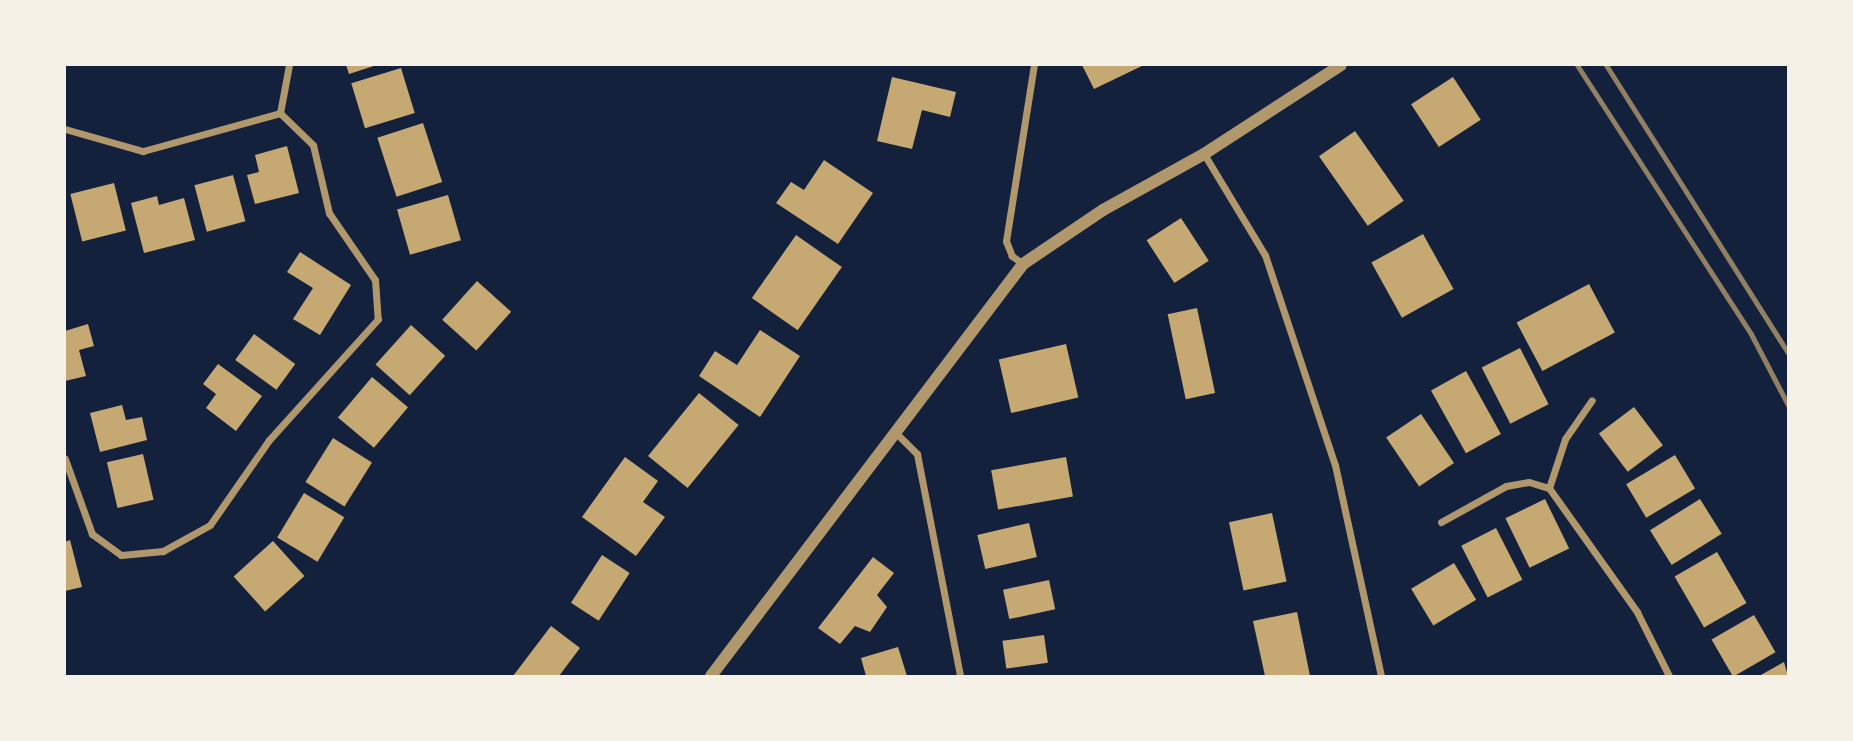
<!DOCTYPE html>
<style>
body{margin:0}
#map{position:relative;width:1853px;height:741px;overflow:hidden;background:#14213d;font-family:Spectral,serif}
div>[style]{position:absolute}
.building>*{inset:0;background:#c6a872;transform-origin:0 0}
.minor>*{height:7px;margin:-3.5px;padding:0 3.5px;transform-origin:3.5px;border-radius:3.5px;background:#b1986c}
.tertiary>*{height:12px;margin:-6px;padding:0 6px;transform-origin:6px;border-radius:6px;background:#b1986c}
.rail>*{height:5px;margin:-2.5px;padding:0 2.5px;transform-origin:2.5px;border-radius:2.5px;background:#918062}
span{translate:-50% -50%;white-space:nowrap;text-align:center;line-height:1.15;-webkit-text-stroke:6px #f6f1e7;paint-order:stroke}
.frame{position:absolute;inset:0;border:66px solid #f6f1e7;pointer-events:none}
</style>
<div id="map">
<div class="building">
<i style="clip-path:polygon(346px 65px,377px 65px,349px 74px)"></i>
<i style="clip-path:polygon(1082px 65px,1144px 65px,1094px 89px)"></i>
<i style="left:401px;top:68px;width:47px;height:52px;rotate:73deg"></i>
<i style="clip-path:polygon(892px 77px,956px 92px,950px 117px,922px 110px,912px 149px,877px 141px)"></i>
<i style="left:1453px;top:77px;width:51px;height:50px;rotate:57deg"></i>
<i style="left:423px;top:123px;width:62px;height:48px;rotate:72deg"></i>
<i style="left:1355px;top:131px;width:85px;height:44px;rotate:55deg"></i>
<i style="clip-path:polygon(287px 146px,299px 193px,255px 204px,247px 175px,259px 172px,255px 155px)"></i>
<i style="clip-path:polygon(824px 160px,873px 193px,838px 244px,776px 203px,791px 182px,804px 190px)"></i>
<i style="left:233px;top:175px;width:48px;height:40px;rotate:75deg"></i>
<i style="left:114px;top:183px;width:49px;height:45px;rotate:76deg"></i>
<i style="left:448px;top:195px;width:47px;height:53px;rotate:74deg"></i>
<i style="clip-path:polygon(157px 196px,159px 205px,184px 198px,195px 240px,144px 253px,131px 203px)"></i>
<i style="left:1181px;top:218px;width:51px;height:41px;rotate:57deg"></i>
<i style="left:1423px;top:234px;width:63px;height:59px;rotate:61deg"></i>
<i style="left:796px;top:235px;width:56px;height:77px;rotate:35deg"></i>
<i style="clip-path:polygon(300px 252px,351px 285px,320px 335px,293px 319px,313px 288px,287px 272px)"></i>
<i style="left:477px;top:281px;width:46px;height:52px;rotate:42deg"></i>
<i style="left:1589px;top:284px;width:55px;height:82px;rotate:62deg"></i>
<i style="left:1197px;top:308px;width:87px;height:30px;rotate:78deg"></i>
<i style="clip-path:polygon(88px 324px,94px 346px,79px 350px,86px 376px,65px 381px,65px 331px)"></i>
<i style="left:411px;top:325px;width:46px;height:53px;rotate:42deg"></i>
<i style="clip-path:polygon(760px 330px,800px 356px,760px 417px,699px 376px,715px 351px,737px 365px)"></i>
<i style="left:254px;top:334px;width:51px;height:32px;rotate:36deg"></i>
<i style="left:1066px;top:344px;width:55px;height:69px;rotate:77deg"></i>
<i style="left:1520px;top:348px;width:63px;height:43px;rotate:63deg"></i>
<i style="clip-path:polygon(218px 364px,262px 396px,236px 431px,206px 408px,216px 394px,203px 384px)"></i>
<i style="left:1466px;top:371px;width:72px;height:40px;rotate:61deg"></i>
<i style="left:372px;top:377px;width:47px;height:53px;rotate:40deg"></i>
<i style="left:699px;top:393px;width:51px;height:81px;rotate:39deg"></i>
<i style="clip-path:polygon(122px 405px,126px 420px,142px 417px,147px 440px,100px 452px,90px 413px)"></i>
<i style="left:1634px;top:407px;width:48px;height:44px;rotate:53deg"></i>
<i style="left:1421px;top:414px;width:59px;height:42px;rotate:56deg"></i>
<i style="left:333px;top:438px;width:46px;height:52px;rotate:32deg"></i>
<i style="left:143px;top:454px;width:47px;height:37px;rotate:77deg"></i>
<i style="left:1675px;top:455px;width:39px;height:57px;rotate:59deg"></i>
<i style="clip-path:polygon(625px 457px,658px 481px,643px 502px,665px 517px,636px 556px,582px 517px)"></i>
<i style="left:1066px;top:457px;width:40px;height:76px;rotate:80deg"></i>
<i style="left:304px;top:493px;width:47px;height:52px;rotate:31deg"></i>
<i style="left:1545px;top:499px;width:55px;height:44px;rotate:64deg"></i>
<i style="left:1700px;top:499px;width:41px;height:59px;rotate:58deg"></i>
<i style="left:1272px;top:513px;width:70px;height:44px;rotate:78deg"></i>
<i style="left:1029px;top:523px;width:35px;height:53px;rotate:77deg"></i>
<i style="left:1496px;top:528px;width:58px;height:39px;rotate:63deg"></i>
<i style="clip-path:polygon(70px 540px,82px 587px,65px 591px,65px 542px)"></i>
<i style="left:273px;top:541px;width:47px;height:53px;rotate:48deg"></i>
<i style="left:1717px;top:552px;width:59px;height:49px;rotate:60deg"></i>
<i style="left:602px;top:555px;width:33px;height:57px;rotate:33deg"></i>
<i style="clip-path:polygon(873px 557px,894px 573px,877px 595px,887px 607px,870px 632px,855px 626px,840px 644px,818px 628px)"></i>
<i style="left:1454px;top:563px;width:43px;height:50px;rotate:59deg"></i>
<i style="left:1049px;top:580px;width:30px;height:47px;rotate:78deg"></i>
<i style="clip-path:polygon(1297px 612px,1310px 676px,1265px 676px,1253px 621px)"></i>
<i style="left:1754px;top:615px;width:43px;height:49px;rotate:60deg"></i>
<i style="clip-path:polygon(551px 626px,580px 648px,559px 676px,513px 676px)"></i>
<i style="left:1044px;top:635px;width:28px;height:42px;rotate:82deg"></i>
<i style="clip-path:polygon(898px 647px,907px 676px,866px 676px,861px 658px)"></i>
<i style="clip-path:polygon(1784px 662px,1788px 676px,1759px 676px)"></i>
</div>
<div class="minor">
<i style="left:280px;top:113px;width:49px;rotate:-79.4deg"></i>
<i style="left:65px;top:129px;width:81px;rotate:15.8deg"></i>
<i style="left:143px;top:151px;width:142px;rotate:-15.5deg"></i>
<i style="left:280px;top:113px;width:46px;rotate:44.1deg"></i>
<i style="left:313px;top:145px;width:70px;rotate:76.8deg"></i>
<i style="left:329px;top:213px;width:81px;rotate:55.5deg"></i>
<i style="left:375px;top:280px;width:39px;rotate:86deg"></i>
<i style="left:378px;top:319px;width:163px;rotate:132deg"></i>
<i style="left:269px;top:440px;width:103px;rotate:124.8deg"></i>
<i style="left:210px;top:525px;width:54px;rotate:151deg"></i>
<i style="left:163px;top:551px;width:42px;rotate:174.6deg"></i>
<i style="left:121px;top:555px;width:36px;rotate:-144deg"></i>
<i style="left:92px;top:534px;width:80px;rotate:-109.8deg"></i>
<i style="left:1204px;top:154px;width:118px;rotate:58.9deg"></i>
<i style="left:1265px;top:255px;width:221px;rotate:71.6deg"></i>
<i style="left:1335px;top:465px;width:216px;rotate:77.7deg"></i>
<i style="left:1023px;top:264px;width:14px;rotate:-144deg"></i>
<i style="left:1012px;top:256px;width:16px;rotate:-112deg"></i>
<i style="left:1006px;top:241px;width:178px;rotate:-81deg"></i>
<i style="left:898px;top:435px;width:27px;rotate:45deg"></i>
<i style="left:917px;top:454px;width:226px;rotate:79deg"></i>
<i style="left:1549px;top:488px;width:52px;rotate:-71.9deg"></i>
<i style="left:1565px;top:439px;width:47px;rotate:-55.3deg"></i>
<i style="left:1441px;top:522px;width:74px;rotate:-29deg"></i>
<i style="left:1506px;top:486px;width:23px;rotate:-10deg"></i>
<i style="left:1529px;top:482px;width:21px;rotate:17deg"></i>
<i style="left:1549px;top:488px;width:152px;rotate:54.6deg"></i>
<i style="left:1637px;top:612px;width:72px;rotate:63.4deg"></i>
</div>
<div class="tertiary">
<i style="left:711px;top:676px;width:517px;rotate:-52.86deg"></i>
<i style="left:1023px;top:264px;width:97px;rotate:-34deg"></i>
<i style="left:1103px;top:210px;width:115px;rotate:-29deg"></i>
<i style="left:1204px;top:154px;width:163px;rotate:-33deg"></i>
</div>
<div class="rail">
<i style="left:1577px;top:65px;width:320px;rotate:57.1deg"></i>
<i style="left:1751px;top:334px;width:80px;rotate:62.5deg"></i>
<i style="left:1606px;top:65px;width:341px;rotate:57.7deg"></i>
</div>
<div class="frame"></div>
</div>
